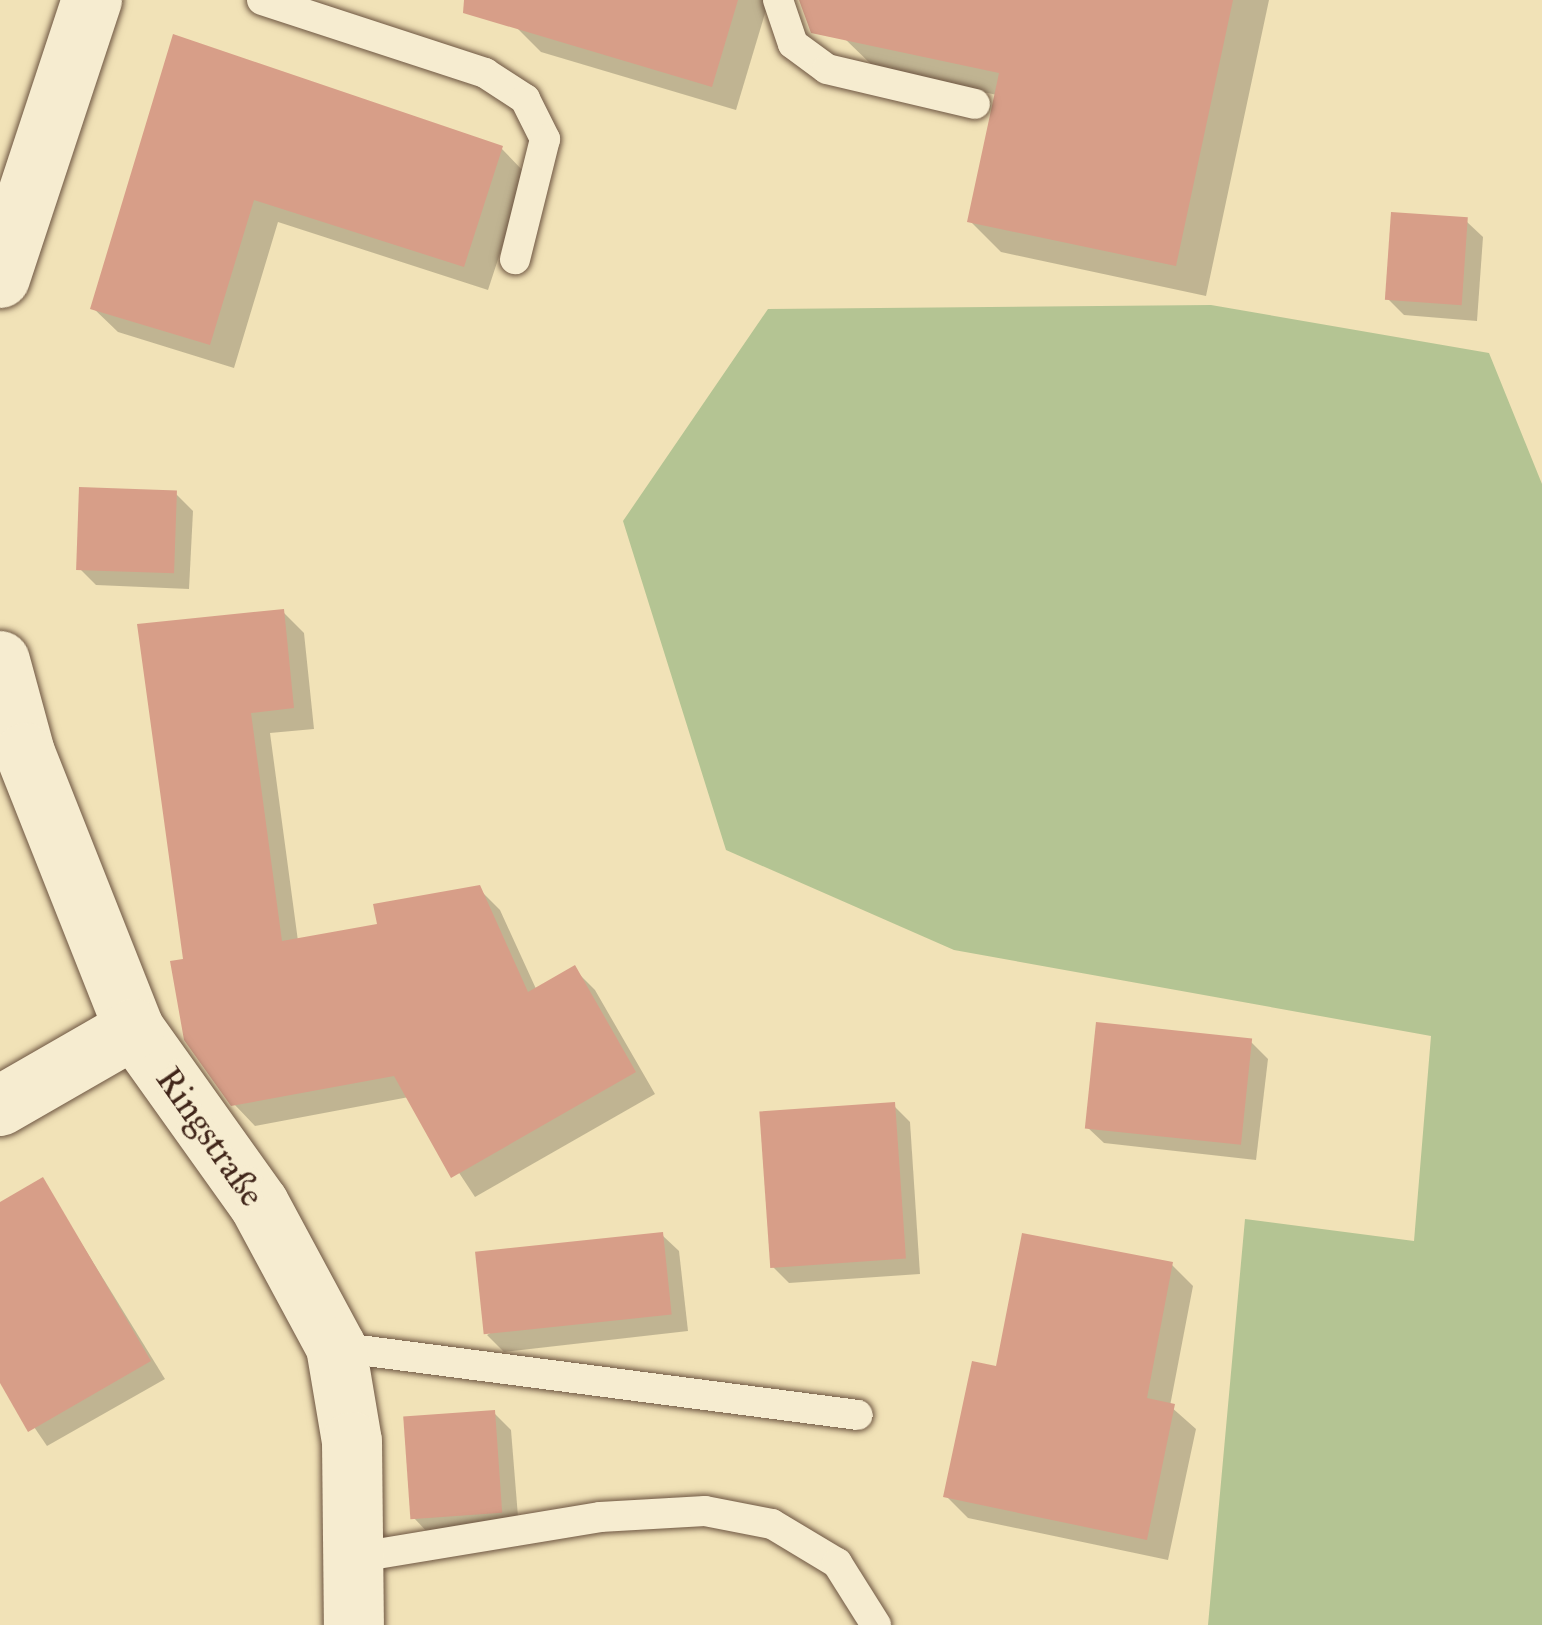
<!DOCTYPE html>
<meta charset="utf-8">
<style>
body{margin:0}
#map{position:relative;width:1542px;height:1625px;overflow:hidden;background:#f1e2b7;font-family:"IM FELL Great Primer",serif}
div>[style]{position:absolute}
.green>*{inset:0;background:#b4c493}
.shadow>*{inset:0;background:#0003}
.building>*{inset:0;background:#d79e88;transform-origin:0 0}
.roads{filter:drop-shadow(0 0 3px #6d5541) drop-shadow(0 0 3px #6d5541)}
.service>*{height:30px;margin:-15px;padding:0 15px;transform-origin:15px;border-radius:15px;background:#f6ecd0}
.minor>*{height:60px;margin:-30px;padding:0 30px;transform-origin:30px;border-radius:30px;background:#f6ecd0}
span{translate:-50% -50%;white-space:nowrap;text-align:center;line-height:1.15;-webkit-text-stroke:12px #f6ecd0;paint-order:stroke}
.street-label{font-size:36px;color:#41261a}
</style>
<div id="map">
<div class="green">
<i style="clip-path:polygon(1211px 305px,1489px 353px,1542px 484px,1542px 1625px,1208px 1625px,1245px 1219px,1414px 1241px,1431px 1036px,954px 950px,726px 850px,623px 521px,768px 309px)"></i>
</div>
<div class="shadow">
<i style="clip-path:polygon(525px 0,769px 0,736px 110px,541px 52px,517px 28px)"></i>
<i style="clip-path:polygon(853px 0,1269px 0,1206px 296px,1001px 252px,970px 221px,997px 95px,876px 69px,845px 39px)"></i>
<i style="clip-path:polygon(175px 37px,502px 149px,526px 174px,488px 290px,278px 222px,234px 368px,118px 332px,93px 308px)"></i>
<i style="clip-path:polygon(1466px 221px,1483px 237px,1477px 321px,1404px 315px,1387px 298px)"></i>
<i style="clip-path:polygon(176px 494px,193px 511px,189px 589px,96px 585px,79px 568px)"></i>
<i style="clip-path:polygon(283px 612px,304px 633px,314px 729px,270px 733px,298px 941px,380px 926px,479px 889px,500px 910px,537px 991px,574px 969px,595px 990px,655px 1094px,475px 1197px,409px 1097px,255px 1126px,234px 1104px,187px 961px,140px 627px)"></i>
<i style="clip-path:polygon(1251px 1042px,1268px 1059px,1256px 1160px,1104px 1143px,1087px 1127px)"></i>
<i style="clip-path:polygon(893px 1105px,910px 1122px,920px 1274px,789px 1283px,773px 1267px)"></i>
<i style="clip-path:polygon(43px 1181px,165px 1379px,47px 1446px,0 1377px,0 1205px)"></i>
<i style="clip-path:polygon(662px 1235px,679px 1251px,688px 1331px,504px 1352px,487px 1335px)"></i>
<i style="clip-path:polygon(1171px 1264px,1193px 1286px,1170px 1406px,1196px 1429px,1168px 1560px,968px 1518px,946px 1496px,999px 1370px)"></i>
<i style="clip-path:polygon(494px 1413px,511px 1430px,519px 1529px,430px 1535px,414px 1518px)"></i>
</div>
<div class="building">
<i style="clip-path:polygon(464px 0,738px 0,712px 87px,463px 13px)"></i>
<i style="clip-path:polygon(799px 0,1233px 0,1176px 266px,967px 222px,999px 73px,811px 33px)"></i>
<i style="clip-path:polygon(173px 34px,503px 146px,464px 267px,254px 200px,210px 345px,90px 309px)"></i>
<i style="left:1391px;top:212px;width:77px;height:88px;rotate:4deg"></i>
<i style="left:79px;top:487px;width:98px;height:83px;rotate:2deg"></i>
<i style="clip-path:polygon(284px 609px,294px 708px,251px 713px,282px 941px,377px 924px,373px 904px,480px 885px,528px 992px,575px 965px,636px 1072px,451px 1178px,394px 1076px,231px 1106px,184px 1040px,170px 961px,183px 959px,137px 624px)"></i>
<i style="left:1096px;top:1022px;width:157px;height:107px;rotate:6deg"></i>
<i style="left:895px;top:1102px;width:157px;height:136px;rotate:86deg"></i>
<i style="clip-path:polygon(43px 1177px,151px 1361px,28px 1432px,0 1383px,0 1202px)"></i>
<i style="left:663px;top:1232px;width:83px;height:189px;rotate:84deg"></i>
<i style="clip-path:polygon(1022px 1233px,1173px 1262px,1147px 1398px,1175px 1404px,1147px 1540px,943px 1497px,972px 1361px,996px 1366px)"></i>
<i style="left:495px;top:1410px;width:103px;height:92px;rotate:86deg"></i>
</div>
<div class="roads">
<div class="service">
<i style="left:262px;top:0;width:235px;rotate:18.1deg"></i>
<i style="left:485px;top:73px;width:48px;rotate:33deg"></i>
<i style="left:525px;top:99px;width:45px;rotate:63.4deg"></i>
<i style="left:545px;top:139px;width:124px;rotate:104deg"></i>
<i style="left:778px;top:0;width:46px;rotate:71.2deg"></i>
<i style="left:793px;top:44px;width:42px;rotate:36.3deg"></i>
<i style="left:827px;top:69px;width:152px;rotate:13.3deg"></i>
<i style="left:336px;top:1347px;width:526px;rotate:7.42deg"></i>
<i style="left:353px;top:1558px;width:250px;rotate:-9.4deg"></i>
<i style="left:600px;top:1517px;width:105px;rotate:-3.3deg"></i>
<i style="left:705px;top:1511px;width:68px;rotate:11deg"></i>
<i style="left:772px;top:1524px;width:76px;rotate:31deg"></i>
<i style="left:837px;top:1563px;width:73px;rotate:57.8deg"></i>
</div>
<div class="minor">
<i style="left:0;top:278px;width:293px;rotate:-71.7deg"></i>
<i style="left:0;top:661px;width:95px;rotate:74.8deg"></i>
<i style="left:25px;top:753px;width:297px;rotate:68.4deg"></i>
<i style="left:134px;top:1029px;width:215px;rotate:54.5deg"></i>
<i style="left:259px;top:1204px;width:162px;rotate:61.7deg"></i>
<i style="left:336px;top:1347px;width:96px;rotate:80.4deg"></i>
<i style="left:352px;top:1442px;width:183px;rotate:89.4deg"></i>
<i style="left:0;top:1106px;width:155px;rotate:-29.9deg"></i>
</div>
</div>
<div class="street-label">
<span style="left:210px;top:1137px;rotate:55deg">Ringstraße</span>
</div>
</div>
